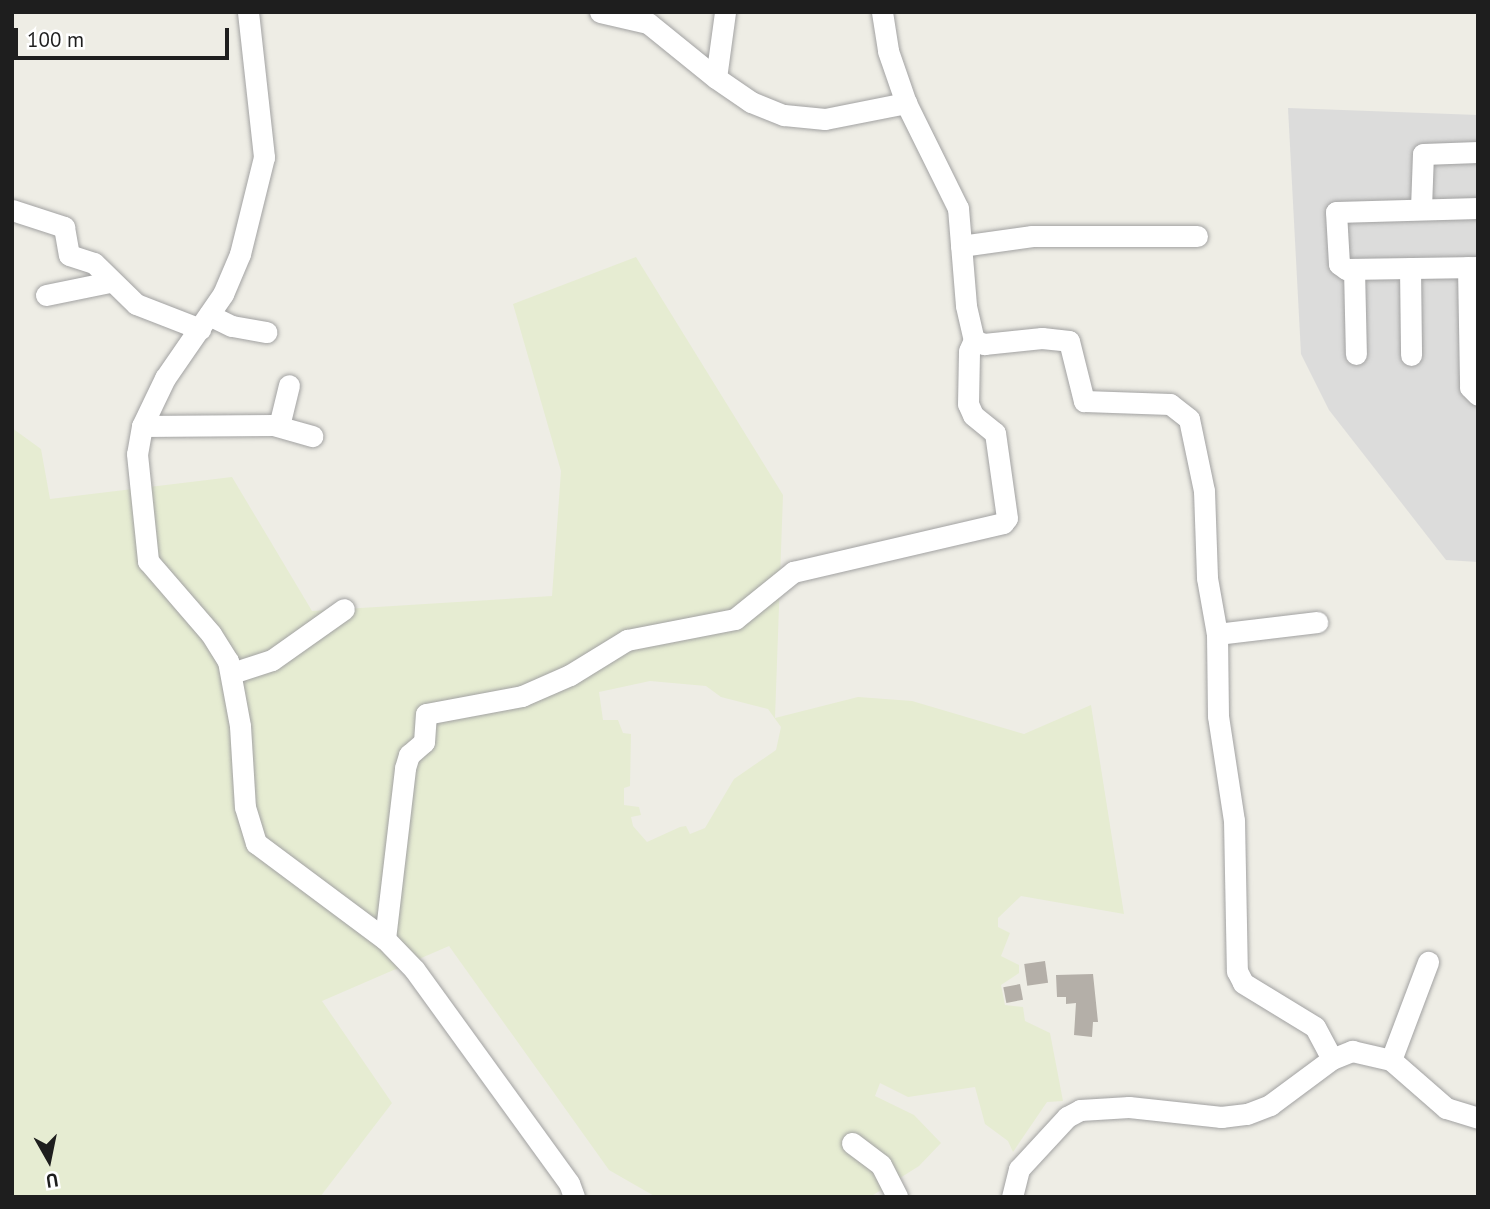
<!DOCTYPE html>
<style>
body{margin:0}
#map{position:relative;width:1490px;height:1209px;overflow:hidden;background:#eeede5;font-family:"PT Sans",sans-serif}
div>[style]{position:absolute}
.residential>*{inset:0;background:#dcdcdb}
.farmland>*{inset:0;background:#e6ecd2}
.building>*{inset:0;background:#b4afa8;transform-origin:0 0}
.roads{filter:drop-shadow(0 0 2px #a2a2a2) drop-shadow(0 0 2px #a2a2a2)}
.minor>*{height:21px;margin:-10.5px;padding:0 10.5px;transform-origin:10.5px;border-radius:10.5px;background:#fff}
span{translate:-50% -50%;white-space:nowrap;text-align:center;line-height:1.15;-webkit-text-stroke:5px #fff;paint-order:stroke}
.frame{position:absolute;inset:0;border:14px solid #1e1e1e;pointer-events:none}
.north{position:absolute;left:14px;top:1125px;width:70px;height:70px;-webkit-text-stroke:5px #fff;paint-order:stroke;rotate:171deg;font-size:19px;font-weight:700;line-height:28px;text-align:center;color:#1e1e1e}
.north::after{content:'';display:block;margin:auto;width:24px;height:32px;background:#1e1e1e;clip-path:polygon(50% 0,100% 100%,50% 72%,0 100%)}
.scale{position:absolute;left:14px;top:28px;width:215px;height:32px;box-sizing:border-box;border:4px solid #1e1e1e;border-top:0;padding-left:9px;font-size:21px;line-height:24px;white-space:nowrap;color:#1e1e1e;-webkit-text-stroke:5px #fff;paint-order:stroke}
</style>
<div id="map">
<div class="residential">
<i style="clip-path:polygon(1288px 108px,1478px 115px,1478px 562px,1446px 560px,1329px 410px,1301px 354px)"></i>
</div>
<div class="farmland">
<i style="clip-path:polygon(evenodd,636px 257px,783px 495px,775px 718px,858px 697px,912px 701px,1024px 734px,1091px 705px,1124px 914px,1021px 896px,998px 918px,998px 927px,1010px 933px,1001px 956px,1019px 965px,1019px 973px,1001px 985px,1005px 1005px,1023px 1007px,1025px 1021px,1050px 1033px,1063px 1101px,1047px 1102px,1013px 1152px,1008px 1141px,985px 1124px,975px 1087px,908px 1097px,880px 1083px,875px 1096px,914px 1115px,941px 1143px,919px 1166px,870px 1197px,656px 1197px,609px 1170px,449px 946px,322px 1001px,392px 1103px,320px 1197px,12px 1197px,12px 428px,41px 449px,50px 499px,232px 477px,312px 611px,552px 596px,561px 471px,513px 304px,636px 257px,650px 681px,706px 686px,721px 697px,768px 709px,781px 727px,776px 750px,734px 779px,705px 828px,690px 834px,686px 826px,680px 827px,647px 842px,633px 826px,631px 817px,641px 815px,639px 807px,624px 805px,624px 788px,630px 786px,631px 734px,623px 733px,618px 720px,603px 720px,599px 692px,650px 681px)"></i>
</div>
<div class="building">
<i style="left:1045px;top:961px;width:22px;height:21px;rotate:82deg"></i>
<i style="clip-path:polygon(1093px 974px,1098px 1022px,1093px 1022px,1092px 1037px,1074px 1035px,1076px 1003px,1066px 1004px,1066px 997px,1057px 997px,1056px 975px)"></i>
<i style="left:1020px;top:984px;width:16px;height:17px;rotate:79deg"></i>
</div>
<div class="roads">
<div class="minor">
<i style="left:248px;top:12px;width:146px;rotate:83.7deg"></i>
<i style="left:264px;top:157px;width:100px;rotate:103.9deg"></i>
<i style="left:240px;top:254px;width:43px;rotate:113deg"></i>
<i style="left:223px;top:294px;width:102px;rotate:124.6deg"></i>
<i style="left:165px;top:378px;width:53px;rotate:115.6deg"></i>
<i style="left:142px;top:426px;width:28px;rotate:100deg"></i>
<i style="left:137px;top:454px;width:108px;rotate:84.1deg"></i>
<i style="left:148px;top:561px;width:96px;rotate:49.2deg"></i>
<i style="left:211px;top:634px;width:32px;rotate:58deg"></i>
<i style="left:228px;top:661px;width:66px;rotate:79.5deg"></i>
<i style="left:240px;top:726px;width:81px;rotate:86.5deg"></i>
<i style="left:245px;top:807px;width:38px;rotate:73deg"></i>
<i style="left:256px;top:843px;width:161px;rotate:36.7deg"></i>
<i style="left:385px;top:939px;width:42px;rotate:46deg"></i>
<i style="left:414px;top:969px;width:264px;rotate:54.1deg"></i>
<i style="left:569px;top:1183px;width:15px;rotate:70deg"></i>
<i style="left:600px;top:12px;width:49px;rotate:12.9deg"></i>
<i style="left:648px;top:23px;width:87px;rotate:39deg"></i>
<i style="left:716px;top:78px;width:42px;rotate:34.4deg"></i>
<i style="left:751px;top:102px;width:35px;rotate:22deg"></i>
<i style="left:784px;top:115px;width:41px;rotate:5.6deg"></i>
<i style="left:825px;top:119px;width:83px;rotate:-11.2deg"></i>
<i style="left:882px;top:12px;width:39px;rotate:81deg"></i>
<i style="left:888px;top:51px;width:55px;rotate:70.9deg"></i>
<i style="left:906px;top:103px;width:117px;rotate:63.7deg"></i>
<i style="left:958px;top:208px;width:98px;rotate:85.3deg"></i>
<i style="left:966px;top:306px;width:35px;rotate:77deg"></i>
<i style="left:974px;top:340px;width:11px;rotate:22deg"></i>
<i style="left:984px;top:344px;width:58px;rotate:-5.9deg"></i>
<i style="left:1042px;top:338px;width:27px;rotate:6deg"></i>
<i style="left:1069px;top:341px;width:62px;rotate:76deg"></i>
<i style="left:1084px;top:401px;width:86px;rotate:2deg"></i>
<i style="left:1170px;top:404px;width:24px;rotate:38deg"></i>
<i style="left:1189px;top:419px;width:74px;rotate:78.2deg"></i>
<i style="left:1204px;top:491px;width:87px;rotate:88deg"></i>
<i style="left:1207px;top:578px;width:57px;rotate:79.9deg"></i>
<i style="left:1217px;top:634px;width:82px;rotate:89.3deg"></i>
<i style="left:1218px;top:716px;width:105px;rotate:81.3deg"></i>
<i style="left:1234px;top:820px;width:151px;rotate:88.9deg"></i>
<i style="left:1237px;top:971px;width:13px;rotate:63deg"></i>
<i style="left:1243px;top:983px;width:84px;rotate:31.4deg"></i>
<i style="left:1315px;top:1027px;width:36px;rotate:62deg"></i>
<i style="left:716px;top:78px;width:67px;rotate:-82.2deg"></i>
<i style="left:1421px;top:208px;width:54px;rotate:-87.9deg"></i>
<i style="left:1423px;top:154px;width:55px;rotate:-2.1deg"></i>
<i style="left:1478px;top:208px;width:142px;rotate:178.4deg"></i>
<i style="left:1336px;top:212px;width:52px;rotate:86.7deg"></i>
<i style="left:1339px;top:264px;width:9px;rotate:36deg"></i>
<i style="left:1346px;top:269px;width:132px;rotate:-0.9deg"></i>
<i style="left:12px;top:210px;width:55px;rotate:18.1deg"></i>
<i style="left:64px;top:227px;width:28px;rotate:80deg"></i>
<i style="left:69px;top:255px;width:26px;rotate:18deg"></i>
<i style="left:94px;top:263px;width:59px;rotate:44.3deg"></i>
<i style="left:136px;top:304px;width:69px;rotate:21.3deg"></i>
<i style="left:961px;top:246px;width:72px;rotate:-8deg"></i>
<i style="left:1032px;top:236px;width:165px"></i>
<i style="left:1468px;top:267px;width:120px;rotate:89deg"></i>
<i style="left:1470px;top:387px;width:11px;rotate:45deg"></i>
<i style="left:1410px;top:268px;width:87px;rotate:89.3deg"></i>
<i style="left:1354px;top:269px;width:85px;rotate:88.7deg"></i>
<i style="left:46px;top:295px;width:65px;rotate:-11.5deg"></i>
<i style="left:209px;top:315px;width:25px;rotate:26deg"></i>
<i style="left:232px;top:326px;width:35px;rotate:10deg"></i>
<i style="left:142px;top:426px;width:131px;rotate:-0.4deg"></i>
<i style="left:273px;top:425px;width:41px;rotate:15.8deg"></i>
<i style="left:279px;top:426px;width:42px;rotate:-76.3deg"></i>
<i style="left:1217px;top:634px;width:101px;rotate:-6.8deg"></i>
<i style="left:232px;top:673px;width:42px;rotate:-18deg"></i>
<i style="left:272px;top:660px;width:88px;rotate:-35.3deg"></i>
<i style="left:385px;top:939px;width:172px;rotate:-83.3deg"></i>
<i style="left:405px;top:768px;width:14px;rotate:-73deg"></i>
<i style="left:409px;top:755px;width:20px;rotate:-41deg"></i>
<i style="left:424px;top:742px;width:28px;rotate:-86deg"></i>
<i style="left:426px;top:714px;width:98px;rotate:-10.6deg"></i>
<i style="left:522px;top:696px;width:52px;rotate:-23.6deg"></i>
<i style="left:570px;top:675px;width:67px;rotate:-31.6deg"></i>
<i style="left:627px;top:640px;width:110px;rotate:-11deg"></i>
<i style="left:735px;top:619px;width:75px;rotate:-39deg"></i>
<i style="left:793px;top:572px;width:216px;rotate:-13.1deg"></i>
<i style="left:1003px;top:523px;width:6px;rotate:-51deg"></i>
<i style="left:1007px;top:518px;width:86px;rotate:-98deg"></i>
<i style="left:995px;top:433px;width:28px;rotate:-141deg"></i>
<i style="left:973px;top:415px;width:12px;rotate:-114deg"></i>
<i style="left:968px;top:404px;width:53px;rotate:-88.9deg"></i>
<i style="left:969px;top:351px;width:12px;rotate:-66deg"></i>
<i style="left:1391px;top:1060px;width:105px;rotate:-69.3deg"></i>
<i style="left:852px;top:1143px;width:36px;rotate:37deg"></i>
<i style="left:881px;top:1165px;width:36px;rotate:63deg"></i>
<i style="left:1012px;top:1197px;width:29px;rotate:-76deg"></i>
<i style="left:1019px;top:1169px;width:71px;rotate:-47.3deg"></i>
<i style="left:1067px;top:1117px;width:15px;rotate:-28deg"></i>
<i style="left:1080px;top:1110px;width:49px;rotate:-3.5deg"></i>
<i style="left:1129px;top:1107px;width:93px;rotate:6.2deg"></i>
<i style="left:1221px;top:1117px;width:26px;rotate:-7deg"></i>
<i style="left:1247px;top:1114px;width:25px;rotate:-21deg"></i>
<i style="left:1270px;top:1105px;width:77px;rotate:-36.6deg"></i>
<i style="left:1332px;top:1059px;width:22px;rotate:-22deg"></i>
<i style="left:1352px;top:1051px;width:40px;rotate:13deg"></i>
<i style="left:1391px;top:1060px;width:73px;rotate:41.1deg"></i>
<i style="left:1446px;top:1108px;width:34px;rotate:17deg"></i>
</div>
</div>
<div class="frame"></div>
<div class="north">U</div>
<div class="scale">100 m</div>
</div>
